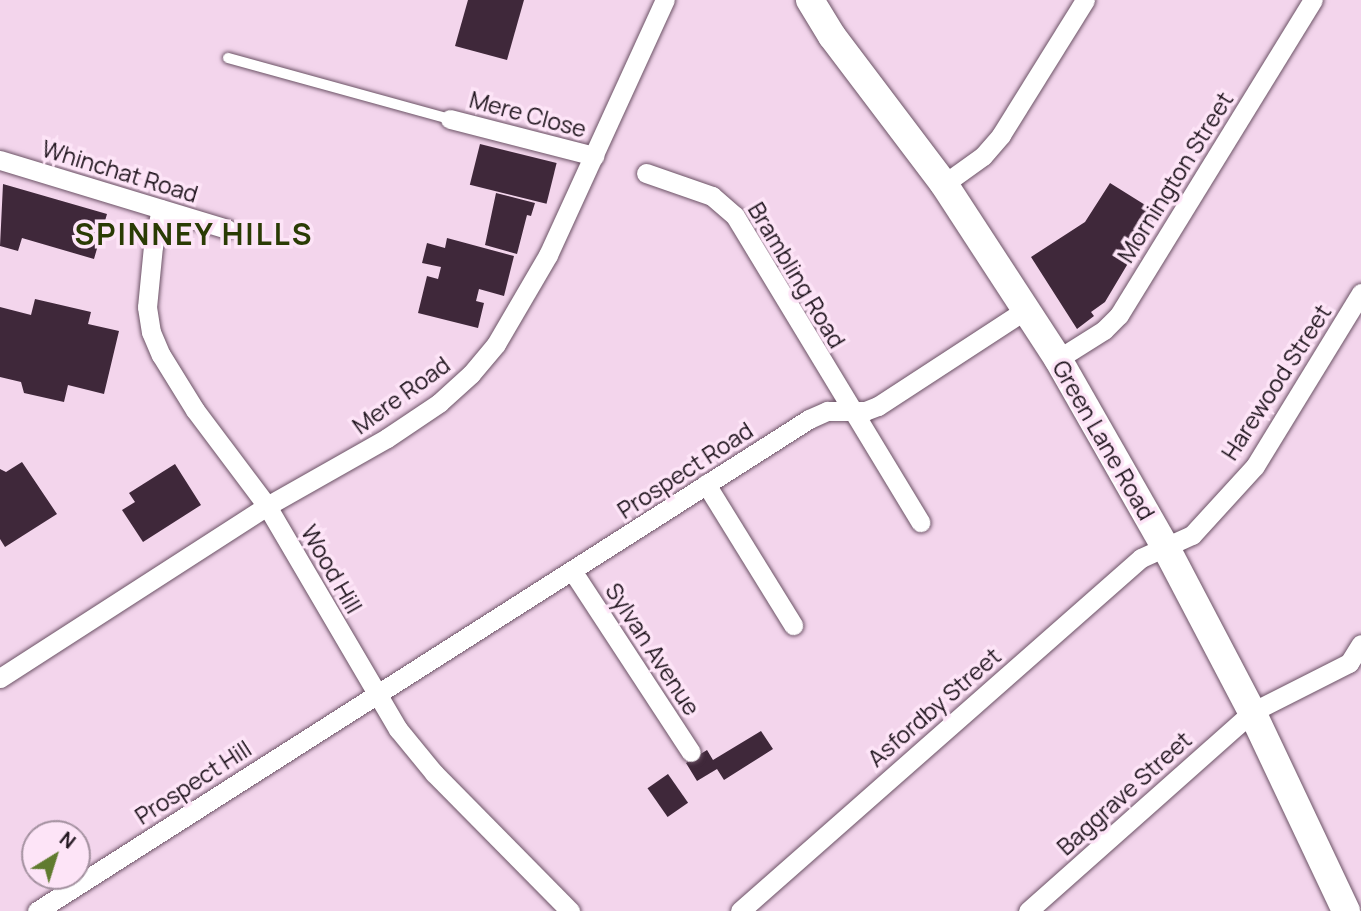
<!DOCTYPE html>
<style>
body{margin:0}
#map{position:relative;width:1361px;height:911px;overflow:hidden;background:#f3d5ec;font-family:Manrope,sans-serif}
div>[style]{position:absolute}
.building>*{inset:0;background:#3f283a;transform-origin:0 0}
.roads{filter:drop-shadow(0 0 2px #6b5265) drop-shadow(0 0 2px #6b5265)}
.lane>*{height:10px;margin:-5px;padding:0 5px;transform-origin:5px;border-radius:5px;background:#fff}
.street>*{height:19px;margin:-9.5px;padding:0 9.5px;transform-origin:9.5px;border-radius:9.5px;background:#fff}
.secondary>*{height:28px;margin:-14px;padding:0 14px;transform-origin:14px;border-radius:14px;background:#fff}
span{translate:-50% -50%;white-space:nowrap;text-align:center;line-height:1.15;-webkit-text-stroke:7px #fde4f7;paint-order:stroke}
.street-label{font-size:23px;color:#1f141d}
.district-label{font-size:30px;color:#2a3b04;font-weight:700;letter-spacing:2px}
.north{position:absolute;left:21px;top:820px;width:70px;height:70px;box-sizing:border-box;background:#fde4f7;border:2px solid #a491a0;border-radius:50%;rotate:38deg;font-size:19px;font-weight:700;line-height:28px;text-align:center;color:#1f141d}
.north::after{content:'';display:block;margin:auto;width:24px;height:32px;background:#607b2f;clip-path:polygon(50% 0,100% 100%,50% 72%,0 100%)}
</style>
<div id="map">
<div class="building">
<i style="clip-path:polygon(468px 0,524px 0,507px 60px,455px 46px)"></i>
<i style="left:480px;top:144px;width:79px;height:42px;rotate:14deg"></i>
<i style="clip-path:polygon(1110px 183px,1158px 213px,1105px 302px,1091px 312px,1094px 316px,1077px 329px,1031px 257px,1085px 222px)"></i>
<i style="clip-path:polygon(3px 184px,107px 214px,94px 259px,22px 238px,18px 251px,0 246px)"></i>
<i style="clip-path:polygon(496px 193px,535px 203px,531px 216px,527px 215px,517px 254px,485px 245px)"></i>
<i style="clip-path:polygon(447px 238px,514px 256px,504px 296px,479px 289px,476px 301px,484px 303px,478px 328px,418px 313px,427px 276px,438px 279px,441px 267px,422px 263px,427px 243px,445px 248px)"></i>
<i style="clip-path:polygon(35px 299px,91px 312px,88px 324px,119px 331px,104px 394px,68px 385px,64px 402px,24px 393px,21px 382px,0 377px,0 307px,31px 315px)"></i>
<i style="clip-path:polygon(22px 462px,57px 514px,5px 547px,0 539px,0 469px,6px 472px)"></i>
<i style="clip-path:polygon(175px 464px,201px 505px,143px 542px,122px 510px,135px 502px,129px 493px)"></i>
<i style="clip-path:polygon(761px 731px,773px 749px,724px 780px,717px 769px,697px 781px,686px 763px,707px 750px,713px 760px)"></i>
<i style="left:668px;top:774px;width:35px;height:25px;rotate:55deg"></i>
</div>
<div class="roads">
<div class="lane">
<i style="left:228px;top:58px;width:230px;rotate:15.4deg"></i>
</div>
<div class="street">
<i style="left:450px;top:119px;width:149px;rotate:14.4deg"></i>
<i style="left:0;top:160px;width:237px;rotate:16.9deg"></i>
<i style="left:646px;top:173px;width:70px;rotate:19.2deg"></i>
<i style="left:712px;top:196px;width:30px;rotate:41deg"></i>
<i style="left:735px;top:216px;width:358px;rotate:58.8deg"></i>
<i style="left:944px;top:184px;width:48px;rotate:-35.7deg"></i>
<i style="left:983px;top:156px;width:28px;rotate:-49deg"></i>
<i style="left:1001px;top:135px;width:159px;rotate:-58.1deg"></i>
<i style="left:161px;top:209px;width:38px;rotate:102deg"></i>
<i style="left:153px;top:246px;width:61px;rotate:95.6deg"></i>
<i style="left:147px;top:307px;width:25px;rotate:81deg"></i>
<i style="left:151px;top:332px;width:25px;rotate:67deg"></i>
<i style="left:161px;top:355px;width:65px;rotate:58.3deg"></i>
<i style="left:195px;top:410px;width:120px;rotate:53.1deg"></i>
<i style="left:267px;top:506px;width:259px;rotate:59.6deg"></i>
<i style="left:398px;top:729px;width:57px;rotate:50.7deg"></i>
<i style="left:434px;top:773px;width:194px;rotate:45.4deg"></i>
<i style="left:1058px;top:359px;width:54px;rotate:-32.2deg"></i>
<i style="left:1104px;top:330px;width:21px;rotate:-45deg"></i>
<i style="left:1119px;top:315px;width:370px;rotate:-58.4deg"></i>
<i style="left:706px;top:484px;width:166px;rotate:58.3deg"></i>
<i style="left:573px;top:572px;width:215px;rotate:56.8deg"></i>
<i style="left:0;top:678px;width:318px;rotate:-32.8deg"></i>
<i style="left:267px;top:506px;width:138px;rotate:-29.5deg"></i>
<i style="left:387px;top:438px;width:63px;rotate:-33.9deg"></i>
<i style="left:439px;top:403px;width:43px;rotate:-42.2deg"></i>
<i style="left:471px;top:374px;width:39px;rotate:-50deg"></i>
<i style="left:496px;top:344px;width:103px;rotate:-59.7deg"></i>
<i style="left:548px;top:255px;width:281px;rotate:-65.4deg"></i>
<i style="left:37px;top:911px;width:915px;rotate:-32.51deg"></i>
<i style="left:809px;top:419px;width:20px;rotate:-24deg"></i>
<i style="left:827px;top:411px;width:38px"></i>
<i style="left:865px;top:411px;width:14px;rotate:-21deg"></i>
<i style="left:878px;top:406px;width:178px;rotate:-33.1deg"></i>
<i style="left:740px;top:911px;width:534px;rotate:-41.36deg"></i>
<i style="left:1141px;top:558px;width:56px;rotate:-24.3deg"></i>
<i style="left:1192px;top:535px;width:93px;rotate:-47.6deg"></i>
<i style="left:1255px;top:466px;width:203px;rotate:-58.5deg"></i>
<i style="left:1028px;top:911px;width:300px;rotate:-41.6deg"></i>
<i style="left:1252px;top:712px;width:109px;rotate:-26.8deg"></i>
<i style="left:1349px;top:663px;width:22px;rotate:-58deg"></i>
</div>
<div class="secondary">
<i style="left:810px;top:0;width:42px;rotate:58.6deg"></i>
<i style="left:832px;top:36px;width:186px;rotate:52.9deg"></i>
<i style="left:944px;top:184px;width:209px;rotate:56.9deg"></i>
<i style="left:1058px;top:359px;width:218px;rotate:60.3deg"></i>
<i style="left:1166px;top:548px;width:185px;rotate:62.3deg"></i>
<i style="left:1252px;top:712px;width:220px;rotate:64.7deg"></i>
</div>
</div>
<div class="street-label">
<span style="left:528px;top:114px;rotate:15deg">Mere Close</span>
<span style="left:120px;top:171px;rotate:17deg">Whinchat Road</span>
<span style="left:1175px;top:177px;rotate:-58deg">Mornington Street</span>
<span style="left:797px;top:275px;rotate:59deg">Brambling Road</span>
<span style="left:1276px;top:382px;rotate:-57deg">Harewood Street</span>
<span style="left:401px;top:395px;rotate:-36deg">Mere Road</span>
<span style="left:1104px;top:440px;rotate:60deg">Green Lane Road</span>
<span style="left:685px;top:470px;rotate:-33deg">Prospect Road</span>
<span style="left:332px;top:569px;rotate:60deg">Wood Hill</span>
<span style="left:653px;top:649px;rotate:57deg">Sylvan Avenue</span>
<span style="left:934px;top:707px;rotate:-41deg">Asfordby Street</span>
<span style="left:193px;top:782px;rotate:-33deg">Prospect Hill</span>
<span style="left:1124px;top:793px;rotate:-42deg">Baggrave Street</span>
</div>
<div class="district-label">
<span style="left:194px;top:234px">SPINNEY HILLS</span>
</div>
<div class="north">N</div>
</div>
